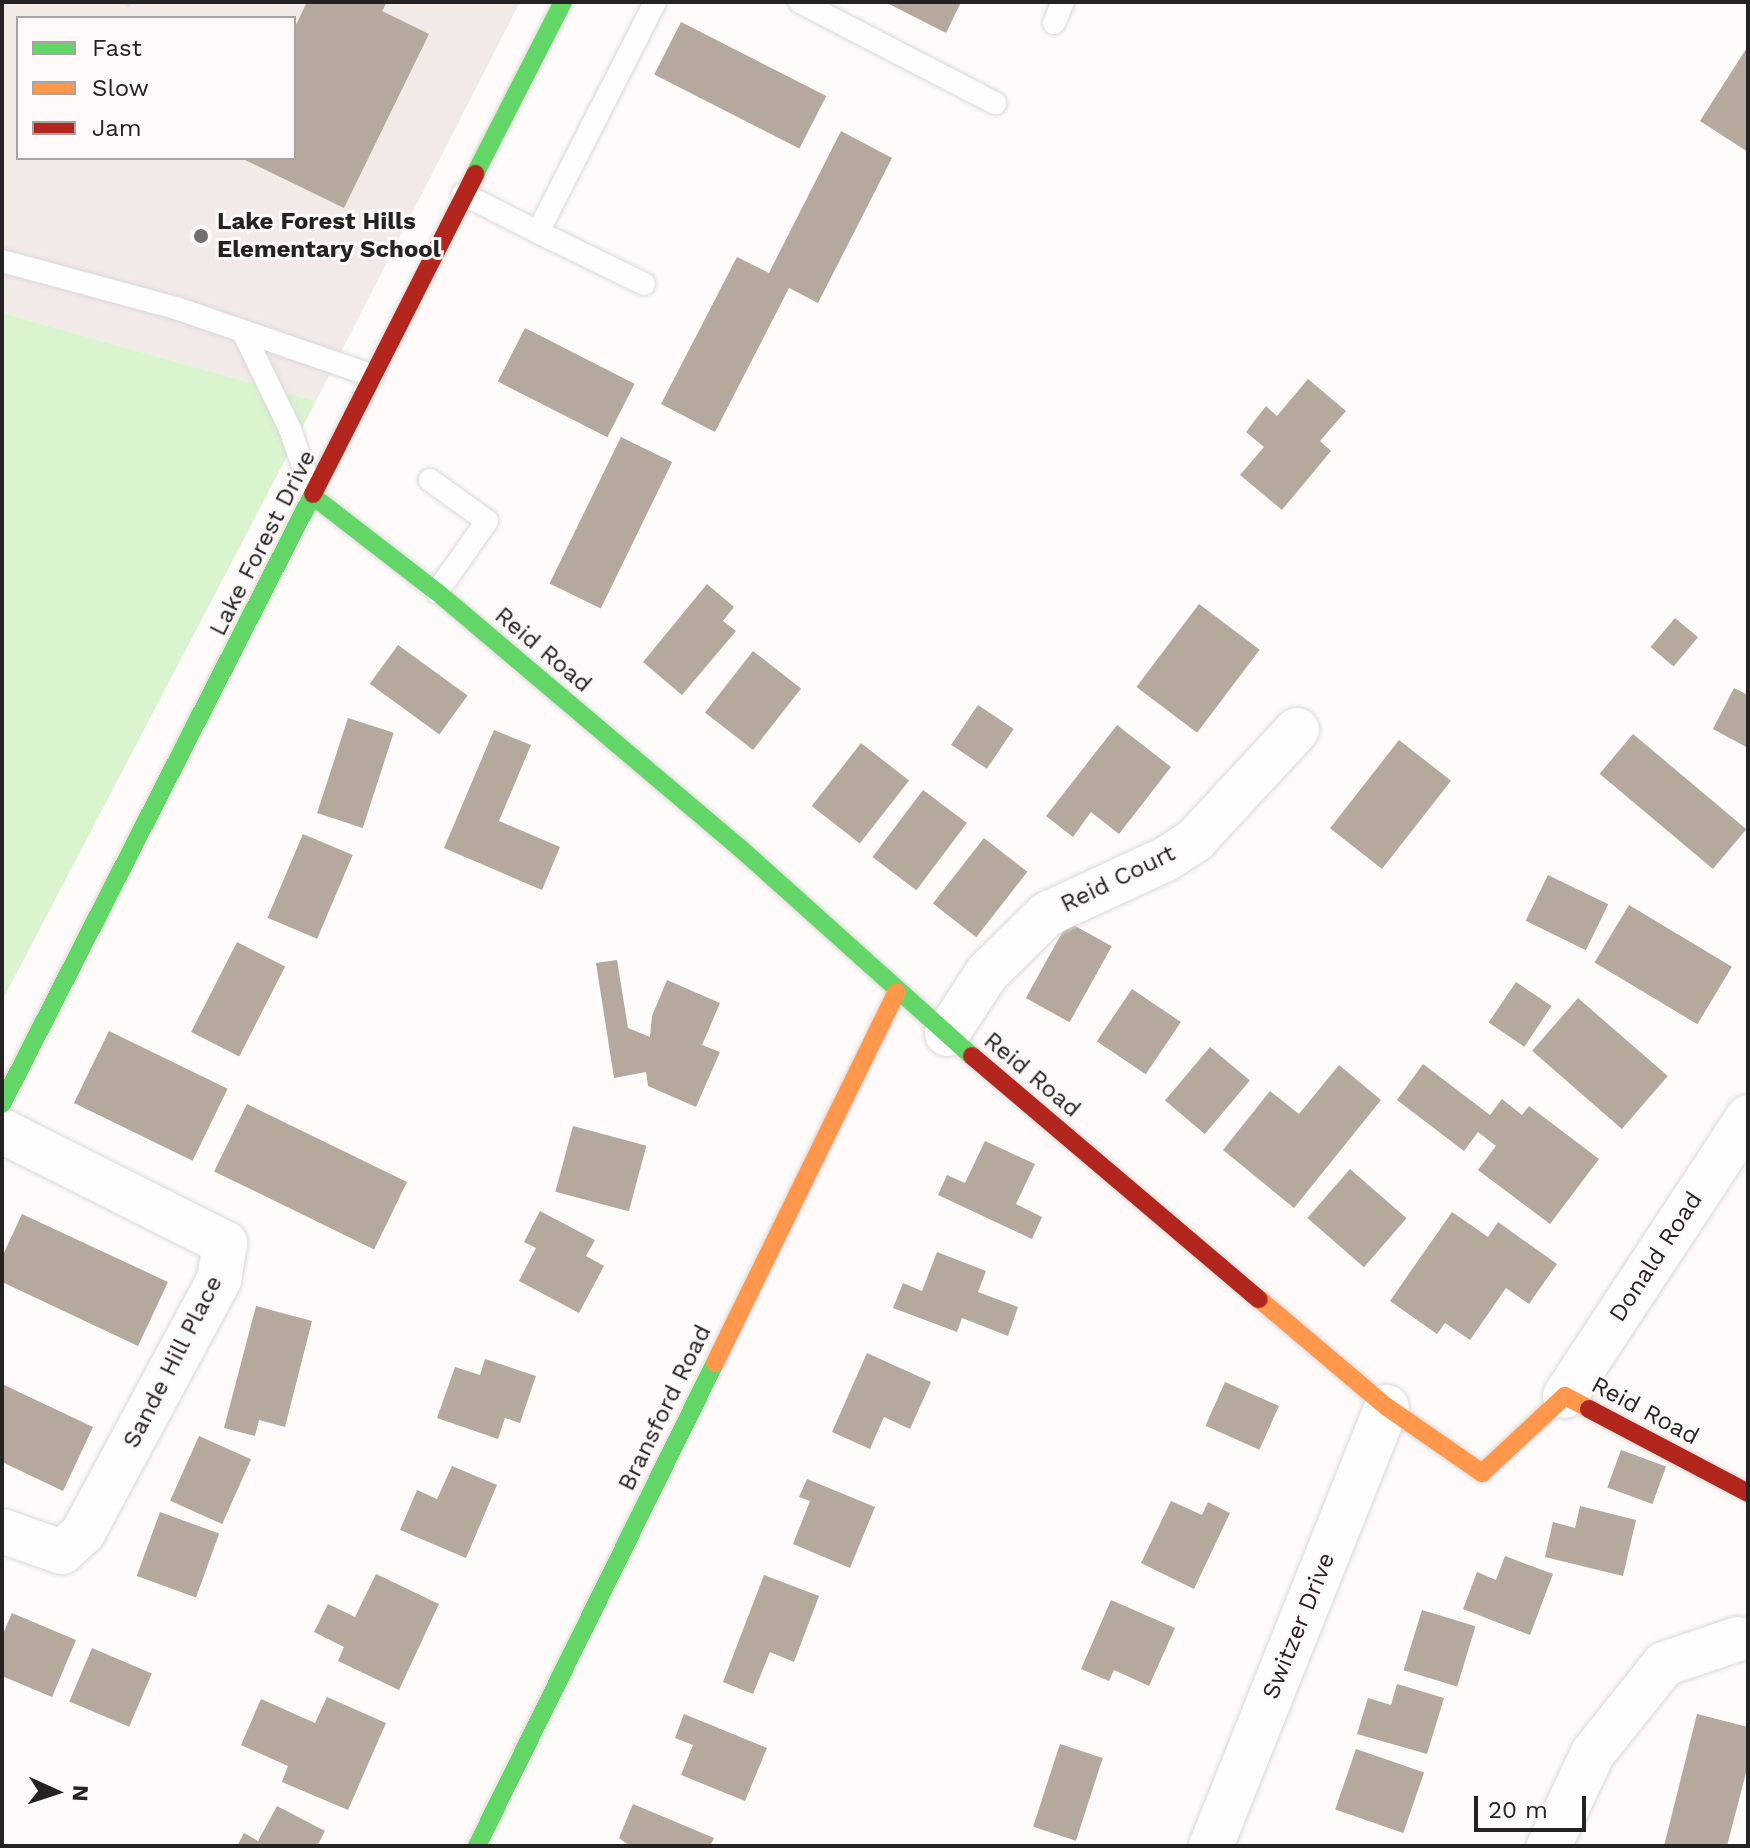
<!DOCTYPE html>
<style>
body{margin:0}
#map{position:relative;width:1750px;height:1848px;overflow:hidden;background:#fefbfa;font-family:"Work Sans",sans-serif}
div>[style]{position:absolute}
.built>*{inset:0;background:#f2eae7}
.green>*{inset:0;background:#d9f4ce}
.building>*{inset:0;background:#b5a89c;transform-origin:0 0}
.path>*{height:5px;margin-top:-2.5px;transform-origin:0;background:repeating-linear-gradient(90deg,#e3e2e2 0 8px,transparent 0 12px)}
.roads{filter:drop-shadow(0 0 2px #dad8d7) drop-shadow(0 0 2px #dad8d7)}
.lane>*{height:22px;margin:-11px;padding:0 11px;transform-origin:11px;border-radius:11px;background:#fffefe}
.street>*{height:44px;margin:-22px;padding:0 22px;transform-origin:22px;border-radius:22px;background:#fffefe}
.fast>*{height:18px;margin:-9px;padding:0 9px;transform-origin:9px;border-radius:9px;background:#63d668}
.slow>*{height:18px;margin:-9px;padding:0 9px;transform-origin:9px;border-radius:9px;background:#ff974d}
.jam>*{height:18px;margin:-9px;padding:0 9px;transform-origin:9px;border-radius:9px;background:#b3261e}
.dots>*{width:22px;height:22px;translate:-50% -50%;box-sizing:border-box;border:4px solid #fffaf9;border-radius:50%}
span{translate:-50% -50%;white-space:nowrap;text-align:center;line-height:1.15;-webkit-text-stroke:6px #fffaf9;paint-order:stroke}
.poi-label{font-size:24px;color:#242222;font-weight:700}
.left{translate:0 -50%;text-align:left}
.street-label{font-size:24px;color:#242222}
.frame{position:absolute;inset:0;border:4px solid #242222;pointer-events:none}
.legend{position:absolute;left:16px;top:16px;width:280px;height:144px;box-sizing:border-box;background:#fffaf9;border:2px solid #a7a4a3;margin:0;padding:10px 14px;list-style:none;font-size:24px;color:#242222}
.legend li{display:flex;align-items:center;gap:16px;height:40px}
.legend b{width:40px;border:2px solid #a7a4a3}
.north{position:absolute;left:16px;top:1752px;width:80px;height:80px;-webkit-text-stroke:6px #fffaf9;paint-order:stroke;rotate:93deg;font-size:22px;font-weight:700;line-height:32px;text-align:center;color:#242222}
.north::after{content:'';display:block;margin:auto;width:28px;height:36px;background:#242222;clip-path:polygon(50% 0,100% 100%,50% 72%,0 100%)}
.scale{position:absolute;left:1474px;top:1796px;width:112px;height:36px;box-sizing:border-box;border:4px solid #242222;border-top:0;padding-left:10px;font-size:24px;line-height:28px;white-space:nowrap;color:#242222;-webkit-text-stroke:6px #fffaf9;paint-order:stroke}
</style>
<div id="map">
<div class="built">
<i style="clip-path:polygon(evenodd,2px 2px,520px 2px,316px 401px,2px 313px,2px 2px,18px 18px,294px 18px,294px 158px,18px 158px,18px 18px)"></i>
</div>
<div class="green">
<i style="clip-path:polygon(2px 313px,316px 401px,2px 1001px)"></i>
</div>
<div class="building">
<i style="clip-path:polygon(307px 2px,387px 2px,382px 11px,429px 34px,344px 208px,241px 158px,294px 158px,294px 29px)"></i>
<i style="clip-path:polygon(885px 2px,961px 2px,946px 33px)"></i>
<i style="left:681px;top:22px;width:163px;height:59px;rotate:27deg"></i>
<i style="clip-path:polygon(1748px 46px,1748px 152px,1700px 121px)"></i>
<i style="clip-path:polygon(841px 131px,892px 158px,818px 303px,789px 288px,715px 432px,661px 404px,737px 257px,769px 273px)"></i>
<i style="left:525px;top:328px;width:123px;height:60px;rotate:27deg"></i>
<i style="clip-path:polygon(1308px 379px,1346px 411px,1320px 441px,1331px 451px,1282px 510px,1240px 475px,1264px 447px,1246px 432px,1266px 406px,1277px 416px)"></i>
<i style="left:621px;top:437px;width:57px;height:163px;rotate:26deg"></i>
<i style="clip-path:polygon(707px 584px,734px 607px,723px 621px,736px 631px,682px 695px,643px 662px)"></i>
<i style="left:1199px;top:604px;width:76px;height:104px;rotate:37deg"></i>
<i style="left:1675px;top:618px;width:30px;height:38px;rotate:40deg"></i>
<i style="left:398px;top:645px;width:86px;height:48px;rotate:36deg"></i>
<i style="left:753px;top:651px;width:61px;height:78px;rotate:38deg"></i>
<i style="clip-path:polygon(1734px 688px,1748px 695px,1748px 748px,1713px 729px)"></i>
<i style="left:978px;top:705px;width:43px;height:48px;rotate:34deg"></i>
<i style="left:348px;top:718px;width:48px;height:100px;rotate:18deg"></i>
<i style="clip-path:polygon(1117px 725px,1171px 767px,1119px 834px,1091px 812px,1073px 837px,1046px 816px)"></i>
<i style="clip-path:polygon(494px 730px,531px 745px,499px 821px,560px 847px,542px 890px,444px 848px)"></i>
<i style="left:1633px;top:734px;width:148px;height:52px;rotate:40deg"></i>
<i style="left:1399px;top:740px;width:66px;height:112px;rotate:38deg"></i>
<i style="left:861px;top:743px;width:61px;height:80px;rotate:38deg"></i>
<i style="left:923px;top:790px;width:55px;height:84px;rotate:37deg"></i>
<i style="left:303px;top:834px;width:54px;height:91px;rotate:23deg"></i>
<i style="left:984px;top:838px;width:55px;height:83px;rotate:38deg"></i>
<i style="left:1548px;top:875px;width:67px;height:51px;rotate:26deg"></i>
<i style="left:1629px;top:905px;width:120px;height:67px;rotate:31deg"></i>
<i style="left:1068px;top:922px;width:50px;height:87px;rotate:29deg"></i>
<i style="left:237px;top:942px;width:54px;height:101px;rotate:27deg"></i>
<i style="clip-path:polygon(617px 960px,628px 1028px,650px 1037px,652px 1016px,667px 980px,720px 1003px,702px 1045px,720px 1052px,696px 1107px,648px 1086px,646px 1072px,614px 1078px,596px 963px)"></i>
<i style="left:1516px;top:982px;width:43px;height:49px;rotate:34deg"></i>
<i style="left:1132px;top:989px;width:59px;height:63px;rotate:34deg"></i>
<i style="left:1578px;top:998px;width:119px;height:70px;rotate:41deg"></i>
<i style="left:109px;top:1031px;width:132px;height:80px;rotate:26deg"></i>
<i style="left:1210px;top:1047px;width:52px;height:70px;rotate:40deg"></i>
<i style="clip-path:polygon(1423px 1064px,1490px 1115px,1502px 1099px,1522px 1115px,1529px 1106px,1599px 1159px,1550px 1224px,1478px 1170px,1496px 1146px,1478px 1132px,1464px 1151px,1397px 1100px)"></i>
<i style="clip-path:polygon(1339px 1065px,1381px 1100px,1294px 1208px,1223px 1150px,1270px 1091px,1299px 1114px)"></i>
<i style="left:247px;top:1104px;width:178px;height:75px;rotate:26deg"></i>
<i style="left:573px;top:1126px;width:76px;height:68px;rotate:15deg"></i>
<i style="clip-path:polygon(985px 1141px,1035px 1164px,1016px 1204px,1042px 1217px,1032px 1239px,938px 1195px,947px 1175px,965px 1183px)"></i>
<i style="left:1350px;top:1169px;width:75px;height:65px;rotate:41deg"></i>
<i style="clip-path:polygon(540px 1211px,595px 1240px,586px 1256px,604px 1266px,579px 1313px,519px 1281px,536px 1248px,524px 1242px)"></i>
<i style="clip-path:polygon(1452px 1212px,1488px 1237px,1498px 1222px,1557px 1264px,1529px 1304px,1506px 1288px,1470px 1340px,1445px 1323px,1437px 1334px,1390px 1301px)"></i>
<i style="clip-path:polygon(22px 1214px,168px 1282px,138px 1346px,2px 1282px,2px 1257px)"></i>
<i style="clip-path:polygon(937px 1252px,986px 1271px,978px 1292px,1018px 1307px,1008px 1336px,962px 1318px,957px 1332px,893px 1308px,903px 1283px,922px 1291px)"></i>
<i style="clip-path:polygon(256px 1306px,312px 1321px,285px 1427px,259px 1420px,255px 1436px,224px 1428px)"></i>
<i style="clip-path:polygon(867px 1353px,931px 1382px,910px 1429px,884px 1417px,870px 1449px,832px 1432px)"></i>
<i style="clip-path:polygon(485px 1359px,536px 1376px,520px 1423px,505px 1418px,498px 1439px,437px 1418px,455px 1367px,480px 1375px)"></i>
<i style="left:1225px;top:1382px;width:59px;height:48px;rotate:24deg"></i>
<i style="clip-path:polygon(2px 1384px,93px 1427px,63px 1491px,2px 1462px)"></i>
<i style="left:199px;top:1436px;width:57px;height:71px;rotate:24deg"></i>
<i style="left:1621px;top:1450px;width:48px;height:40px;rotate:20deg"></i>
<i style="clip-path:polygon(452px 1466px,497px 1485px,466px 1558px,400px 1530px,417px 1490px,437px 1499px)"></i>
<i style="clip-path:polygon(807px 1479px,875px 1507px,850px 1568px,793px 1544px,810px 1501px,799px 1497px)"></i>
<i style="clip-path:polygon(1171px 1501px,1202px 1515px,1208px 1502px,1230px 1513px,1194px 1589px,1141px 1563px)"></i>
<i style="clip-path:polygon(1580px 1506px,1636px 1520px,1623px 1576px,1545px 1557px,1553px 1522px,1575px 1528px)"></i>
<i style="left:160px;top:1512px;width:63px;height:68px;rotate:20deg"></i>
<i style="clip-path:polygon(1505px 1556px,1553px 1574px,1530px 1635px,1463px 1609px,1477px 1572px,1496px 1580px)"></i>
<i style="clip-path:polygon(376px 1574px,439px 1604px,399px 1690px,338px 1661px,344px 1647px,314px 1632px,328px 1604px,355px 1617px)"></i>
<i style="clip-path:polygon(764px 1575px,819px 1596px,794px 1662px,770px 1652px,753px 1694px,723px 1682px)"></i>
<i style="clip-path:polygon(1111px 1600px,1175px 1628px,1149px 1686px,1114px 1670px,1109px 1681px,1081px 1669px)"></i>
<i style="left:1422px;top:1610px;width:56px;height:63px;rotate:17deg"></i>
<i style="clip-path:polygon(12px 1613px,76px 1640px,52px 1697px,2px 1676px,2px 1636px)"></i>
<i style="left:92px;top:1648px;width:65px;height:58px;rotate:23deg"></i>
<i style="clip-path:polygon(1397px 1684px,1444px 1698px,1427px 1754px,1357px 1734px,1368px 1698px,1391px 1705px)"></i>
<i style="clip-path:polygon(327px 1697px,386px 1723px,348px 1810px,282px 1782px,288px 1766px,241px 1745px,261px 1699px,315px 1723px)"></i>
<i style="clip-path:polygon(684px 1714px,767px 1748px,745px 1801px,681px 1775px,693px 1745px,675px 1738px)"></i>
<i style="clip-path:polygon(1697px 1714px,1748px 1727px,1748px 1765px,1727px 1846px,1664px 1846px)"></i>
<i style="left:1060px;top:1744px;width:45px;height:87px;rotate:18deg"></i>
<i style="left:1356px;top:1749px;width:72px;height:64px;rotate:19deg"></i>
<i style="clip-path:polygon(633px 1804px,714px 1838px,710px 1846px,630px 1846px,619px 1838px)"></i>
<i style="clip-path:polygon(277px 1806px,325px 1831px,317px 1846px,237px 1846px,244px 1833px,258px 1841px)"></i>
</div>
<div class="path">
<i style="left:127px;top:6px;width:4px;rotate:-63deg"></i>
</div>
<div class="roads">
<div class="lane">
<i style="left:800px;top:2px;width:220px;rotate:27.4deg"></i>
<i style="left:1054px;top:23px;width:23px;rotate:-67deg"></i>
<i style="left:463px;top:194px;width:84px;rotate:26.9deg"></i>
<i style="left:538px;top:232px;width:258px;rotate:-63deg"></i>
<i style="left:538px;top:232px;width:118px;rotate:26.1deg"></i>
<i style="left:2px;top:261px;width:180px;rotate:15.1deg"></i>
<i style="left:176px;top:308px;width:208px;rotate:19deg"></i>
<i style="left:243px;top:332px;width:108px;rotate:64.1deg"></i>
<i style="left:290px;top:429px;width:67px;rotate:70.8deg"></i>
<i style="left:430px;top:480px;width:70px;rotate:35.7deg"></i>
<i style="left:487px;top:521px;width:87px;rotate:125.2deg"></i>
</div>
<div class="street">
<i style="left:947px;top:1034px;width:73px;rotate:-56.7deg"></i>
<i style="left:987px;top:973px;width:84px;rotate:-44.5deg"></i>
<i style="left:1047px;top:914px;width:131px;rotate:-24.8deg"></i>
<i style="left:1166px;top:859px;width:35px;rotate:-33deg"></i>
<i style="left:1195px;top:840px;width:150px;rotate:-47.2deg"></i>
<i style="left:2px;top:1131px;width:250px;rotate:26.7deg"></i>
<i style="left:225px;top:1243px;width:37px;rotate:99deg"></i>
<i style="left:219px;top:1280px;width:287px;rotate:118.3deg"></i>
<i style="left:83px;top:1533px;width:28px;rotate:138deg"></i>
<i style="left:62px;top:1552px;width:64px;rotate:-160.7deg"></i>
<i style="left:1565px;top:1396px;width:334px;rotate:-56.7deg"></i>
<i style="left:1211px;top:1846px;width:473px;rotate:-68.2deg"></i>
<i style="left:1549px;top:1846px;width:103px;rotate:-64.7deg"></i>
<i style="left:1593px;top:1753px;width:114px;rotate:-51.4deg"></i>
<i style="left:1664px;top:1664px;width:78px;rotate:-18.7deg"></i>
</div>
<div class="fast">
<i style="left:475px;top:174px;width:193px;rotate:-62.9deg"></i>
<i style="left:314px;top:497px;width:155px;rotate:37.7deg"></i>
<i style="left:437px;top:592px;width:397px;rotate:40.2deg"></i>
<i style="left:740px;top:848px;width:312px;rotate:41.9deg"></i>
<i style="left:2px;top:1104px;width:685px;rotate:-62.99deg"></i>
<i style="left:477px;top:1846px;width:538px;rotate:-63.77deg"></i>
</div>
<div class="slow">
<i style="left:1259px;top:1299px;width:167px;rotate:40.2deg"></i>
<i style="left:1387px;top:1407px;width:116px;rotate:34.8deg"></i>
<i style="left:1482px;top:1473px;width:113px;rotate:-42.9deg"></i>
<i style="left:1565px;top:1396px;width:27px;rotate:28deg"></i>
<i style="left:715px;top:1363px;width:413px;rotate:-63.9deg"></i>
</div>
<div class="jam">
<i style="left:313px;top:494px;width:359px;rotate:-63.1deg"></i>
<i style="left:972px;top:1056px;width:376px;rotate:40.3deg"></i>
<i style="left:1589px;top:1409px;width:180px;rotate:27.8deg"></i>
</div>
</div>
<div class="dots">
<i style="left:201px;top:236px;background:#706e6e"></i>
</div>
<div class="poi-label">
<span class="left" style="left:217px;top:236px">Lake Forest Hills<br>Elementary School</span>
</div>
<div class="street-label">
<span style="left:263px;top:543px;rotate:-63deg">Lake Forest Drive</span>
<span style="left:543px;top:650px;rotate:40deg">Reid Road</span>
<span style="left:1118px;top:879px;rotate:-26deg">Reid Court</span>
<span style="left:1032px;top:1075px;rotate:40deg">Reid Road</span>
<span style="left:1656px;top:1257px;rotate:-57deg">Donald Road</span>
<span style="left:173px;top:1362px;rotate:-63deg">Sande Hill Place</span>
<span style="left:665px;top:1408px;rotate:-64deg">Bransford Road</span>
<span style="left:1645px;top:1411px;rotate:28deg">Reid Road</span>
<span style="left:1299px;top:1626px;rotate:-68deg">Switzer Drive</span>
</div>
<div class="frame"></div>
<ul class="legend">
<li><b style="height:10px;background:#63d668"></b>Fast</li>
<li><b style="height:10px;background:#ff974d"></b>Slow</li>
<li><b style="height:10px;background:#b3261e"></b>Jam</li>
</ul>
<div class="north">N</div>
<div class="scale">20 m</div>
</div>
